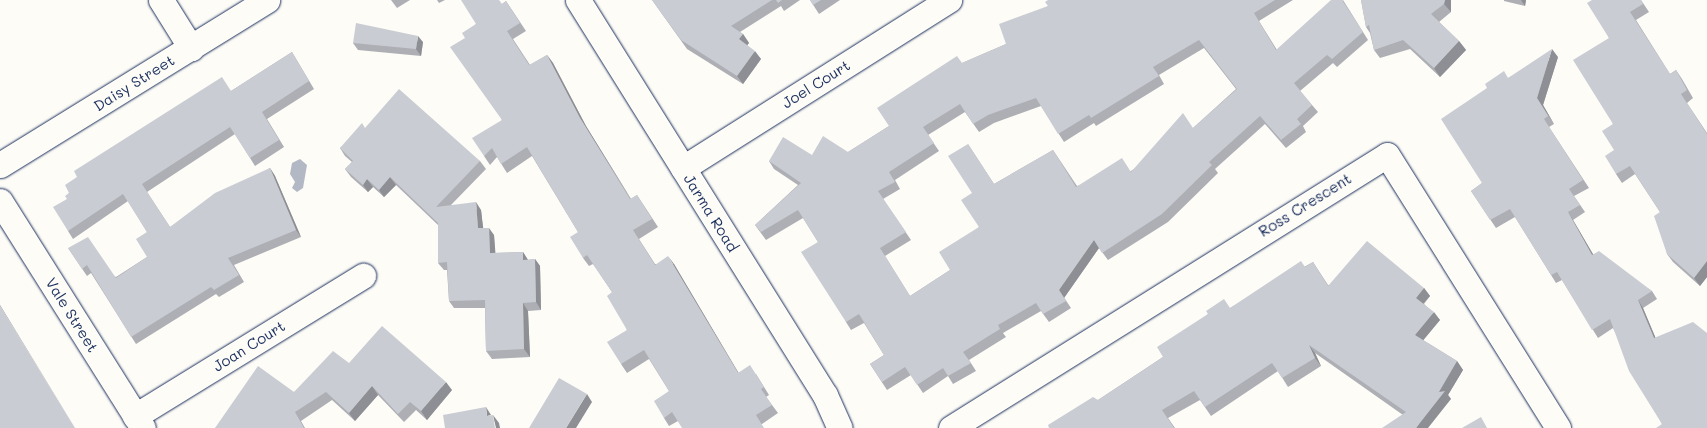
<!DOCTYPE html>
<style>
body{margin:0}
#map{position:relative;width:1707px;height:428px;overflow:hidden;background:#fdfcf7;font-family:Mali,sans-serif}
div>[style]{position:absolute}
.water>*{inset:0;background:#b3b8c5}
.roads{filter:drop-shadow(0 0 1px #1b2f5e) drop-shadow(0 0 1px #1b2f5e)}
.minor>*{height:25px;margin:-12.5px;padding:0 12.5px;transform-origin:12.5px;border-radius:12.5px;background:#fdfcf7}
.wall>*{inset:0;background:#adafb5}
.shaded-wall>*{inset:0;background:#8d8f94}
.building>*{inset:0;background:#c9ccd3}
span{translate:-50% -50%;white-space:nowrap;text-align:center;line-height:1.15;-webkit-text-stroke:4px #fdfcf7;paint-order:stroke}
.street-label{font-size:15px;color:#1b2f5e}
</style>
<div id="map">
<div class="water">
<i style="clip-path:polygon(300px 159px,307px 165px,303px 188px,297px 192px,292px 188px,295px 182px,290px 174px,292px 163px)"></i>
</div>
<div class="roads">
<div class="minor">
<i style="left:161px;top:0;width:57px;rotate:58deg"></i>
<i style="left:578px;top:0;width:466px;rotate:58deg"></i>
<i style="left:825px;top:395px;width:36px;rotate:66deg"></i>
<i style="left:0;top:165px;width:314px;rotate:-31.7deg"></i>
<i style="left:683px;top:168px;width:315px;rotate:-32.3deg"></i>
<i style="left:0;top:201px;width:268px;rotate:57.8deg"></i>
<i style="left:135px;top:416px;width:268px;rotate:-31.6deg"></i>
<i style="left:951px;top:428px;width:514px;rotate:-32.05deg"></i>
<i style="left:1387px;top:155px;width:322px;rotate:57.9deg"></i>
</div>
</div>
<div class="wall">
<i style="clip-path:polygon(391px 0,410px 0,397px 8px)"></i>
<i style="clip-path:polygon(437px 0,445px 0,439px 3px)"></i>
<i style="clip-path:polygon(652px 0,800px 0,784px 11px,781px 6px,740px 32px,743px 34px,749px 43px,747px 45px,761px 59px,743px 84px,687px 49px)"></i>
<i style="clip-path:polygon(810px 0,840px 0,819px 14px)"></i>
<i style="clip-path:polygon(evenodd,1048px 0,1293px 0,1259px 21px,1277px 50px,1343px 0,1368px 40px,1337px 67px,1333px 63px,1300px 91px,1318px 112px,1303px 126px,1306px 132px,1286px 148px,1265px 124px,1215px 169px,1218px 173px,1168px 222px,1108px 260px,1099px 248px,1064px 298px,1071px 308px,1049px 322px,1041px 311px,1003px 333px,1006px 337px,969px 360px,976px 371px,953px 384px,948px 376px,923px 393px,911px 375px,887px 390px,870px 364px,884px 355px,864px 323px,851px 330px,846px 322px,818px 242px,803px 218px,766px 240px,755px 225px,798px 185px,774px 169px,769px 161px,812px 155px,848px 152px,889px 126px,962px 63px,1006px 44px,1048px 6px,1048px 0,1204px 48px,1236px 89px,1193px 128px,1131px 171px,1077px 186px,1053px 150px,994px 184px,968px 144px,972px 193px,979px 227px,950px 270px,910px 296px,885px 256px,911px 240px,883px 199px,900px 189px,895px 180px,939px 151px,928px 135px,965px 112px,979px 132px,994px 123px,1041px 106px,1064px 142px,1094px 123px,1096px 126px,1164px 84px,1159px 75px,1204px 48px)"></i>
<i style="clip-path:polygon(1361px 0,1451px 0,1451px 12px,1439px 22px,1459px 41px,1466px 50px,1440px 77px,1410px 49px,1380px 58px,1374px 50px,1370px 33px,1366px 27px)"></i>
<i style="clip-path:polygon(1504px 0,1526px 0,1525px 6px,1504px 1px)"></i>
<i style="clip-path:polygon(1592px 0,1641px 0,1649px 12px,1636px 20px,1670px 74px,1676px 70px,1682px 79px,1693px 98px,1687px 103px,1707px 133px,1707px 277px,1700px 286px,1673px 262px,1667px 254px,1660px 212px,1635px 174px,1622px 183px,1616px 174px,1614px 150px,1609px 38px)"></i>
<i style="clip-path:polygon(506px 1px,526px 31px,513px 39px,530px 65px,547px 55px,553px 63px,586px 126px,631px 199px,637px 195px,658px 227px,639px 239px,655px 264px,674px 264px,738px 373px,756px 374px,769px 395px,766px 397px,778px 413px,762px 424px,678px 421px,669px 426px,664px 418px,669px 391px,649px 359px,627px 373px,621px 364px,627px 330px,612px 292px,593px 264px,589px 266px,583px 258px,578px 232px,532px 156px,507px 173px,497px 157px,490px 165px,484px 156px,502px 120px,465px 38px,476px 24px)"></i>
<i style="clip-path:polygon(423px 42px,421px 56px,358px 50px,353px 43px)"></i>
<i style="clip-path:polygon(292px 52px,314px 89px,267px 119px,284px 147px,255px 166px,235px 134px,147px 192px,170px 227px,270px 168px,275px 176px,301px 237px,234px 265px,244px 282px,219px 297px,216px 294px,136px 344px,91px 273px,87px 276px,68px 248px,116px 277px,147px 257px,147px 232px,128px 201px,73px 239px,68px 231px,67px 199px,69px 193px,77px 177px,231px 91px)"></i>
<i style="clip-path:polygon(1558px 57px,1543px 105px,1554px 124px,1549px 127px,1589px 188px,1574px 196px,1585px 212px,1573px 220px,1593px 254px,1652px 291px,1657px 299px,1643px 308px,1655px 337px,1662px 424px,1613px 328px,1598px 338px,1562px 280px,1556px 283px,1551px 275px,1515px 217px,1496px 228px,1471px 191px,1482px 183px,1487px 88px,1508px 78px)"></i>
<i style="clip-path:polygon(365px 128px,480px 161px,486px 169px,451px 205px,481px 210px,483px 228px,494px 235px,495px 253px,523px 252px,528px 260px,535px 259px,540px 266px,541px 310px,528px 311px,530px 357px,492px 359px,486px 351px,485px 308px,454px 308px,449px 301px,447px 270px,444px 270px,438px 263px,438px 225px,396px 185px,384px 197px,373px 187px,368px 192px,351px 177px,345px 169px,352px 162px,345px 156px,340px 148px)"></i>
<i style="clip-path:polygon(1313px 262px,1328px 285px,1424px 288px,1430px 296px,1424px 304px,1440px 320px,1423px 340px,1457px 361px,1463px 370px,1448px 395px,1451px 399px,1403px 415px,1315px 353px,1321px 366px,1288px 387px,1278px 371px,1211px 416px,1200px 400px,1168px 418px,1175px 428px,1049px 428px,1098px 400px,1163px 357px,1208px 314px,1230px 308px)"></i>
<i style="clip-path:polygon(349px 363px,452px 390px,427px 420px,416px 410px,404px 422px,378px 395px,355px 421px,332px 400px,301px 421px,305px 428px,215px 428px,294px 392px)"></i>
</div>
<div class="shaded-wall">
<i style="clip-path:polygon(1445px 0,1451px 0,1451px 12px,1444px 4px)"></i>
<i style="clip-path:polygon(1521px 0,1526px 0,1525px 6px)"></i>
<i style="clip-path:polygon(743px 34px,749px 43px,745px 48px,739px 39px)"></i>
<i style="clip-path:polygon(418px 36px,423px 42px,421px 56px,416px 49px)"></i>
<i style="clip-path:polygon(1459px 41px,1466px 50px,1440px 77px,1434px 68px)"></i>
<i style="clip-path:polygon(1552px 49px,1558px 57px,1543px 105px,1554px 124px,1537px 98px)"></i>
<i style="clip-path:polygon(755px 51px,761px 59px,743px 84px,737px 76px)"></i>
<i style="clip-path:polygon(547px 55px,553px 63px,586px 126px,636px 207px,580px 118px)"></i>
<i style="clip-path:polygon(270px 168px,275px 176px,301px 237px,296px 230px)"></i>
<i style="clip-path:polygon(390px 177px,396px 185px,384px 197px,379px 190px)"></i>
<i style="clip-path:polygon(367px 179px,373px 187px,368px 192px,363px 185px)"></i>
<i style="clip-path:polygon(476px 202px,481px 210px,484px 235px,478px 228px)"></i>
<i style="clip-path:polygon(1568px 212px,1573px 220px,1598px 263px,1592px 255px)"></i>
<i style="clip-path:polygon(489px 228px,494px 235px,496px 260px,490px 253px)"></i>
<i style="clip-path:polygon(1094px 240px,1099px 248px,1064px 298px,1071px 308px,1059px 290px)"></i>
<i style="clip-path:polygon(523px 252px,528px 260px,523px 260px)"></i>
<i style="clip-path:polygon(668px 256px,674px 264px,744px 382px,738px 373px)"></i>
<i style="clip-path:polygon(535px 259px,540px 266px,541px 310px,536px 302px)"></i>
<i style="clip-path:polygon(1707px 261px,1707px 277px,1700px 286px,1694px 278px)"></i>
<i style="clip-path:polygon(1424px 288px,1430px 296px,1421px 306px,1416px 298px)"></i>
<i style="clip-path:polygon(1638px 300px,1643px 308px,1659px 346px,1654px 338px)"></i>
<i style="clip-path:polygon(523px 303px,528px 311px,530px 357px,524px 349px)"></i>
<i style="clip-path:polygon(0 305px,75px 428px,0 306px)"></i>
<i style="clip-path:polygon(1434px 312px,1440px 320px,1421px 343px,1415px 335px)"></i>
<i style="clip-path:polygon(1309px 345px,1315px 353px,1321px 366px,1315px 358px)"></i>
<i style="clip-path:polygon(1457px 361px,1463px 370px,1448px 395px,1451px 399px,1428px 428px,1416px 428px)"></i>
<i style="clip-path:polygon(446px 382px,452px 390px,427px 420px,421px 411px)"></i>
<i style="clip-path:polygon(372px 386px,378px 395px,355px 421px,349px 413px)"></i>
<i style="clip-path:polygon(587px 394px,592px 402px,576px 428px,566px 428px)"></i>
<i style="clip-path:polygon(486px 407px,491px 415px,487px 416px)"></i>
<i style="clip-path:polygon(493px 415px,499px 423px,500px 428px,496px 428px)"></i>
</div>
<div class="building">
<i style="clip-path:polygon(461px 0,499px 0,502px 4px,506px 1px,520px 23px,507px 31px,529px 65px,547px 55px,580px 118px,630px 199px,637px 195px,652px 219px,633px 230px,655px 265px,668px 256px,738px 373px,750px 365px,764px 387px,761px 389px,772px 405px,756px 415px,764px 428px,682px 428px,672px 412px,664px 418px,654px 401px,669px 391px,644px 350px,621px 364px,607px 342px,627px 330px,607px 296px,612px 292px,587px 255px,583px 258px,570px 237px,578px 232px,527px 147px,501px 164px,492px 148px,484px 156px,472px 138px,502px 120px,450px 47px,465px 38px,462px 33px,476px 24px)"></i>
<i style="clip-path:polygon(652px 0,772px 0,731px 26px,743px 34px,739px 39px,755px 51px,737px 76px,681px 40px)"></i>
<i style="clip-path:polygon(776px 0,782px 0,778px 3px)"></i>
<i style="clip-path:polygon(810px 0,821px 0,813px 5px)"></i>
<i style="clip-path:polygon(evenodd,1048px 0,1275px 0,1254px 13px,1276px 50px,1331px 0,1342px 0,1363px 32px,1332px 59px,1327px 55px,1294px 83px,1312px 105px,1297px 119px,1301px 124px,1281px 140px,1260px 116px,1209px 162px,1212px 165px,1162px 214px,1102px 253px,1094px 240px,1059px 290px,1066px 301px,1043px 314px,1036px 303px,998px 325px,1000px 329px,963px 352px,971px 363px,948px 376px,943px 368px,917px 385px,905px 367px,882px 382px,870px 364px,884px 355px,859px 314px,846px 322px,801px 252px,818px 242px,798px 210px,761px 232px,755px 225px,801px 183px,769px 161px,783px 137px,812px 155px,823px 136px,848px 152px,889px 126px,877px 108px,957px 56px,962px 63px,1006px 44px,999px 24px,1048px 6px,1045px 2px,1048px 0,1199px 40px,1237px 89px,1193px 128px,1183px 113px,1131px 172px,1122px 158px,1076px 187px,1053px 150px,994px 184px,968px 144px,948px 156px,972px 193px,961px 200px,979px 227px,939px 252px,950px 270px,910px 296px,880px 248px,906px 232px,878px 191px,895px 182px,889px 172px,934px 143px,923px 127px,960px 104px,973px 124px,988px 115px,1036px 98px,1058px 134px,1089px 115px,1091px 118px,1159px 76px,1153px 67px,1199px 40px)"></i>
<i style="clip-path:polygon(1361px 0,1445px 0,1444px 4px,1431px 14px,1459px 41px,1434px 68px,1403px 40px,1374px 50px,1369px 25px,1366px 27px)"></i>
<i style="clip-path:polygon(1592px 0,1641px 0,1643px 4px,1630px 12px,1670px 74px,1676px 70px,1687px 90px,1681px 94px,1707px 134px,1707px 261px,1694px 278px,1667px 254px,1654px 216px,1660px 212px,1630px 166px,1616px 174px,1605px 156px,1614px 150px,1602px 131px,1613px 124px,1573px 60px,1609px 38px,1587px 3px)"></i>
<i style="clip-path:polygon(356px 23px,418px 36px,416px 49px,353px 43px)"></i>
<i style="clip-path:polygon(1552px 49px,1537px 98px,1548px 116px,1544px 119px,1583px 180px,1569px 189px,1580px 205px,1568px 212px,1592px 255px,1599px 251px,1652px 291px,1638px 300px,1654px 338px,1693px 322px,1707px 333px,1707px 428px,1656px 428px,1662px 424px,1629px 371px,1610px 319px,1592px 330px,1557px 272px,1551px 275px,1510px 209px,1490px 220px,1471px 191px,1482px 183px,1441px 119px,1487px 88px,1485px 84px,1504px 71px,1508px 78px)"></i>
<i style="clip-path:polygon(292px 52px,309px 81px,262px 112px,279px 140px,250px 158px,230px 127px,142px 184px,170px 227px,215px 193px,270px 168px,296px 230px,228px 258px,239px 275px,214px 290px,211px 287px,131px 337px,87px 265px,82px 269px,68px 248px,88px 237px,116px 278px,147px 257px,136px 239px,147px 232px,123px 194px,68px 231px,53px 207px,67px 199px,65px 196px,69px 193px,65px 185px,77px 177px,74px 171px,222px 77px,231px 91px)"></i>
<i style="clip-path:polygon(399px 89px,480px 161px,436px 207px,476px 202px,478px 228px,489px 228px,490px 253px,523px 252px,523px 260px,535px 259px,536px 302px,523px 303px,524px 349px,486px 351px,485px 300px,449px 301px,447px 262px,438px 263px,438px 223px,390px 177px,379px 190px,367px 179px,363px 185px,345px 169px,353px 161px,340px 148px,362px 123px,365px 128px)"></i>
<i style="clip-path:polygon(1367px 241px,1424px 288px,1416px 298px,1434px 312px,1415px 335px,1457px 361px,1439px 392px,1445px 391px,1416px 428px,1382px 428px,1406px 412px,1309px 345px,1315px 358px,1282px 378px,1272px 363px,1205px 407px,1194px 391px,1162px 410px,1174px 428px,1049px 428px,1048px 425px,1093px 397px,1098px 400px,1163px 357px,1157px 347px,1208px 314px,1206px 311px,1224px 299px,1230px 308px,1301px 261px,1305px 267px,1313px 262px,1328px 286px)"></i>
<i style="clip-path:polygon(0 306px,75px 428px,0 428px)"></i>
<i style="clip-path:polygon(382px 326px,446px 382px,421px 411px,410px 402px,398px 414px,372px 386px,349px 413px,326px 392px,295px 412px,304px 428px,215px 428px,258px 366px,294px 392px,333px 351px,349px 363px)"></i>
<i style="clip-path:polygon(559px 378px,587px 394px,566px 428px,529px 428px)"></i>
<i style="clip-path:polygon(486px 407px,487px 416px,493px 415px,495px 428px,502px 428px,445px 428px,443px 415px)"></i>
<i style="clip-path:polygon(1481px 417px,1487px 428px,1462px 428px)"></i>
</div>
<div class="street-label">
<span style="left:134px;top:83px;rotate:-32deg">Daisy Street</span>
<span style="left:816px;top:84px;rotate:-32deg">Joel Court</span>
<span style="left:1305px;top:205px;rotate:-32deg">Ross Crescent</span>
<span style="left:711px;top:213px;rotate:58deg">Jarma Road</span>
<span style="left:72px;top:315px;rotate:58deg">Vale Street</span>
<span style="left:249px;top:346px;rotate:-32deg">Joan Court</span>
</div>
</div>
